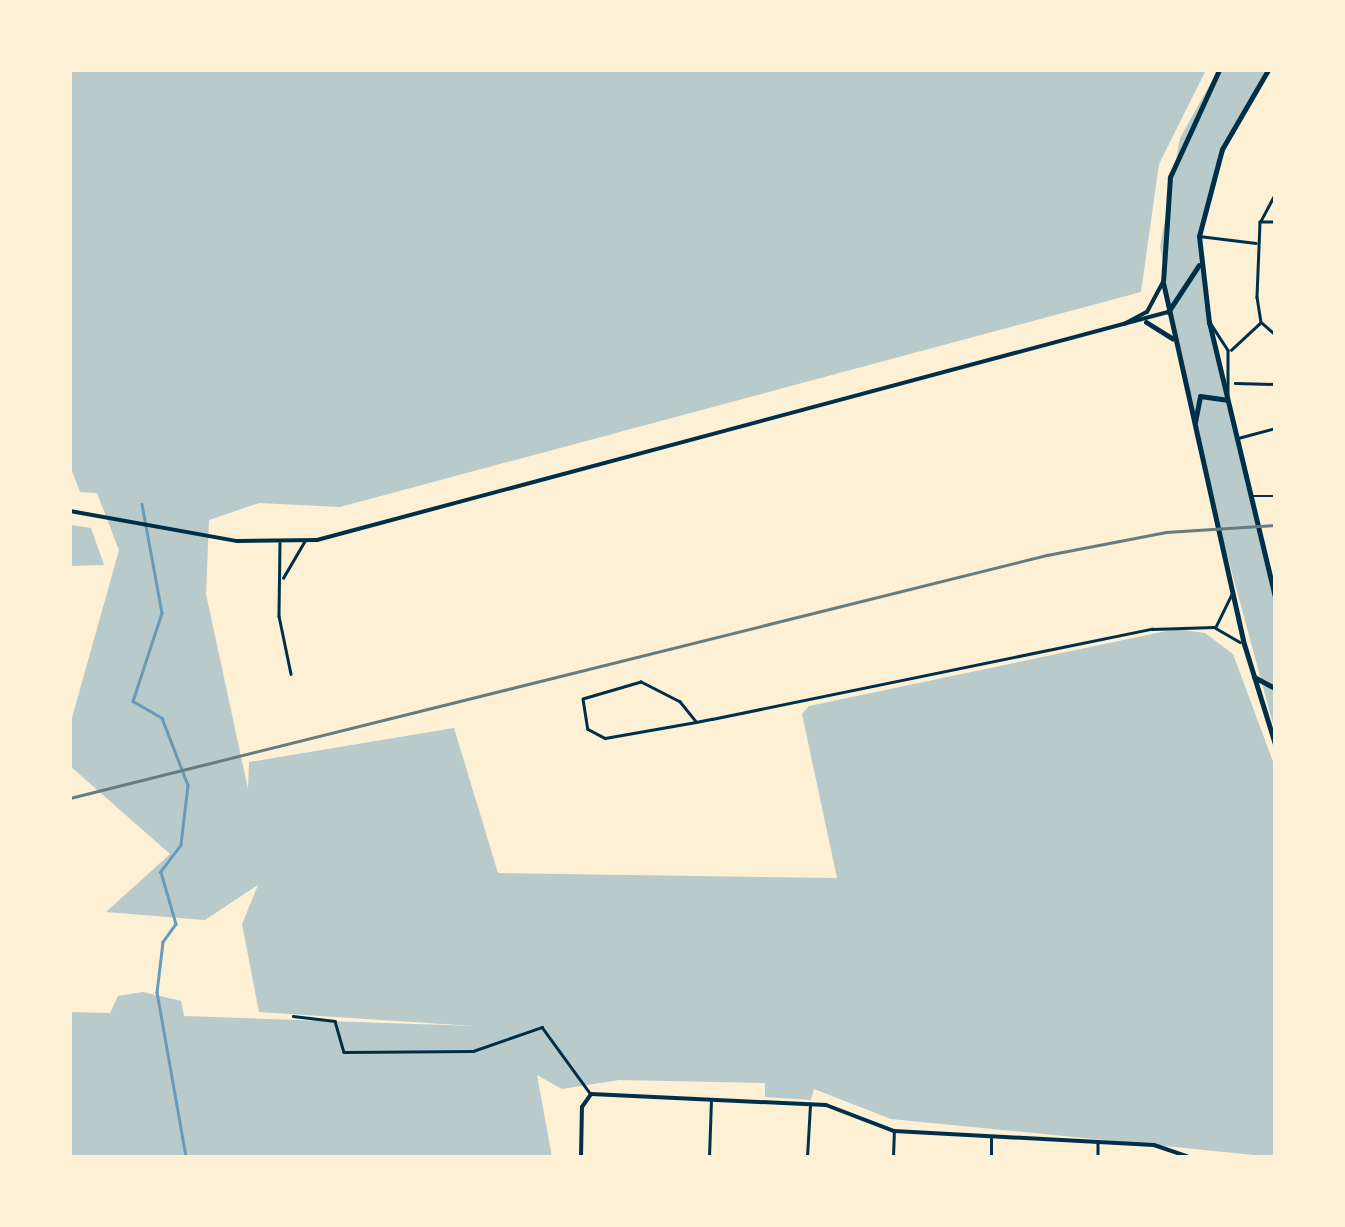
<!DOCTYPE html>
<style>
body{margin:0}
#map{position:relative;width:1345px;height:1227px;overflow:hidden;background:#fdf0d5;font-family:"Noto Serif",serif}
div>[style]{position:absolute}
.green>*{inset:0;background:#b9caca}
.stream>*{height:2.5px;margin:-1.25px;padding:0 1.25px;transform-origin:1.25px;border-radius:1.25px;background:#669bbc}
.minor>*{height:2.5px;margin:-1.25px;padding:0 1.25px;transform-origin:1.25px;border-radius:1.25px;background:#003049}
.tertiary>*{height:4px;margin:-2px;padding:0 2px;transform-origin:2px;border-radius:2px;background:#003049}
.primary>*{height:5px;margin:-2.5px;padding:0 2.5px;transform-origin:2.5px;border-radius:2.5px;background:#003049}
.rail>*{height:2.5px;margin:-1.25px;padding:0 1.25px;transform-origin:1.25px;border-radius:1.25px;background:#657d81}
span{translate:-50% -50%;white-space:nowrap;text-align:center;line-height:1.15;-webkit-text-stroke:8px #fdf0d5;paint-order:stroke}
.frame{position:absolute;inset:0;border:72px solid #fdf0d5;pointer-events:none}
</style>
<div id="map">
<div class="green">
<i style="clip-path:polygon(70px 70px,1206px 70px,1159px 164px,1141px 292px,340px 507px,259px 503px,209px 520px,206px 594px,248px 789px,249px 762px,454px 728px,498px 873px,837px 878px,802px 714px,809px 706px,1176px 629px,1205px 633px,1233px 654px,1275px 767px,1275px 1157px,891px 1119px,814px 1089px,811px 1100px,765px 1097px,765px 1083px,619px 1080px,562px 1089px,537px 1075px,552px 1157px,70px 1157px,70px 1012px,110px 1013px,118px 996px,143px 992px,181px 1001px,184px 1016px,474px 1026px,259px 1012px,242px 924px,258px 885px,205px 920px,106px 912px,170px 854px,70px 766px,70px 725px,119px 550px,97px 493px,80px 492px,70px 466px)"></i>
<i style="clip-path:polygon(1218px 70px,1267px 70px,1221px 149px,1201px 237px,1209px 322px,1275px 590px,1275px 731px,1195px 437px,1160px 247px,1180px 138px)"></i>
<i style="clip-path:polygon(70px 525px,91px 528px,104px 565px,70px 566px)"></i>
</div>
<div class="stream">
<i style="left:142px;top:504px;width:111px;rotate:79.6deg"></i>
<i style="left:162px;top:613px;width:93px;rotate:108.2deg"></i>
<i style="left:133px;top:701px;width:34px;rotate:30deg"></i>
<i style="left:162px;top:718px;width:72px;rotate:68.8deg"></i>
<i style="left:188px;top:785px;width:60px;rotate:96.7deg"></i>
<i style="left:181px;top:845px;width:34px;rotate:127deg"></i>
<i style="left:161px;top:872px;width:54px;rotate:73.9deg"></i>
<i style="left:176px;top:924px;width:22px;rotate:126deg"></i>
<i style="left:163px;top:942px;width:50px;rotate:96.8deg"></i>
<i style="left:157px;top:992px;width:168px;rotate:80deg"></i>
</div>
<div class="minor">
<i style="left:1260px;top:222px;width:32px;rotate:-62deg"></i>
<i style="left:1275px;top:222px;width:15px;rotate:180deg"></i>
<i style="left:1260px;top:222px;width:75px;rotate:92.3deg"></i>
<i style="left:1257px;top:297px;width:25px;rotate:81deg"></i>
<i style="left:1261px;top:322px;width:18px;rotate:41deg"></i>
<i style="left:1199px;top:236px;width:57px;rotate:7deg"></i>
<i style="left:1211px;top:324px;width:31px;rotate:57deg"></i>
<i style="left:1228px;top:350px;width:49px;rotate:90deg"></i>
<i style="left:1231px;top:350px;width:40px;rotate:-43deg"></i>
<i style="left:1235px;top:383px;width:40px;rotate:1.4deg"></i>
<i style="left:1238px;top:438px;width:38px;rotate:-15deg"></i>
<i style="left:1252px;top:496px;width:23px"></i>
<i style="left:280px;top:543px;width:73px;rotate:90.8deg"></i>
<i style="left:279px;top:616px;width:59px;rotate:78.3deg"></i>
<i style="left:283px;top:578px;width:42px;rotate:-59.7deg"></i>
<i style="left:1216px;top:626px;width:34px;rotate:-64deg"></i>
<i style="left:696px;top:722px;width:26px;rotate:-129deg"></i>
<i style="left:680px;top:702px;width:44px;rotate:-152.9deg"></i>
<i style="left:641px;top:682px;width:60px;rotate:163.7deg"></i>
<i style="left:583px;top:699px;width:30px;rotate:81deg"></i>
<i style="left:588px;top:729px;width:19px;rotate:28deg"></i>
<i style="left:605px;top:738px;width:92px;rotate:-10deg"></i>
<i style="left:696px;top:722px;width:16px;rotate:-11deg"></i>
<i style="left:712px;top:719px;width:449px;rotate:-11.6deg"></i>
<i style="left:1152px;top:629px;width:62px;rotate:-1.8deg"></i>
<i style="left:1214px;top:627px;width:30px;rotate:30deg"></i>
<i style="left:293px;top:1016px;width:42px;rotate:6.8deg"></i>
<i style="left:335px;top:1021px;width:32px;rotate:74deg"></i>
<i style="left:344px;top:1052px;width:129px;rotate:-0.4deg"></i>
<i style="left:473px;top:1051px;width:73px;rotate:-19.2deg"></i>
<i style="left:542px;top:1027px;width:82px;rotate:54deg"></i>
<i style="left:1098px;top:1144px;width:13px;rotate:90deg"></i>
<i style="left:709px;top:1157px;width:56px;rotate:-88deg"></i>
<i style="left:807px;top:1157px;width:52px;rotate:-86.7deg"></i>
<i style="left:893px;top:1157px;width:24px;rotate:-88deg"></i>
<i style="left:991px;top:1157px;width:18px;rotate:-90deg"></i>
</div>
<div class="tertiary">
<i style="left:1124px;top:324px;width:26px;rotate:-28deg"></i>
<i style="left:1147px;top:312px;width:34px;rotate:-62deg"></i>
<i style="left:70px;top:511px;width:170px;rotate:10.2deg"></i>
<i style="left:237px;top:541px;width:80px;rotate:-0.7deg"></i>
<i style="left:317px;top:540px;width:881px;rotate:-15deg"></i>
<i style="left:581px;top:1157px;width:50px;rotate:-88.9deg"></i>
<i style="left:582px;top:1107px;width:16px;rotate:-55deg"></i>
<i style="left:591px;top:1094px;width:235px;rotate:2.7deg"></i>
<i style="left:826px;top:1105px;width:73px;rotate:20.9deg"></i>
<i style="left:894px;top:1131px;width:260px;rotate:3.1deg"></i>
<i style="left:1154px;top:1145px;width:36px;rotate:19deg"></i>
</div>
<div class="primary">
<i style="left:1219px;top:70px;width:118px;rotate:114.6deg"></i>
<i style="left:1170px;top:177px;width:105px;rotate:93.8deg"></i>
<i style="left:1163px;top:282px;width:371px;rotate:77.4deg"></i>
<i style="left:1244px;top:644px;width:105px;rotate:72.8deg"></i>
<i style="left:1268px;top:70px;width:91px;rotate:120.2deg"></i>
<i style="left:1222px;top:149px;width:90px;rotate:104.8deg"></i>
<i style="left:1199px;top:236px;width:87px;rotate:83.4deg"></i>
<i style="left:1209px;top:322px;width:282px;rotate:76.5deg"></i>
<i style="left:1168px;top:312px;width:56px;rotate:-56.6deg"></i>
<i style="left:1146px;top:322px;width:31px;rotate:32deg"></i>
<i style="left:1195px;top:422px;width:26px;rotate:-79deg"></i>
<i style="left:1200px;top:396px;width:27px;rotate:8deg"></i>
<i style="left:1254px;top:677px;width:24px;rotate:28deg"></i>
</div>
<div class="rail">
<i style="left:70px;top:798px;width:1007px;rotate:-13.97deg"></i>
<i style="left:1047px;top:555px;width:121px;rotate:-10.9deg"></i>
<i style="left:1166px;top:532px;width:109px;rotate:-3.7deg"></i>
</div>
<div class="frame"></div>
</div>
